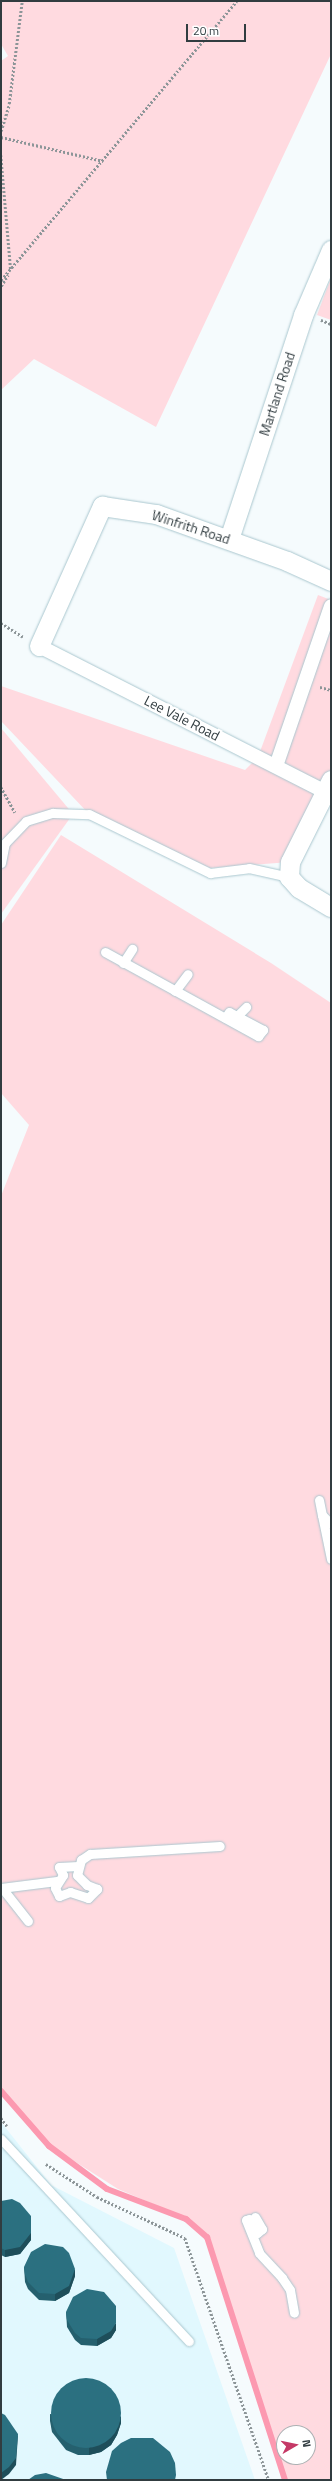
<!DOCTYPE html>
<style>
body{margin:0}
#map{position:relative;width:332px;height:2481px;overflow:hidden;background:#f5fbfd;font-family:"Titillium Web",sans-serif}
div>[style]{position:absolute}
.built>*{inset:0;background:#e1f8fe}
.green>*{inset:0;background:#ffdae0}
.stream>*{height:6px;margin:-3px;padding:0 3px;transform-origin:3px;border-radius:3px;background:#fc99b0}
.path>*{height:2.5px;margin-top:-1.25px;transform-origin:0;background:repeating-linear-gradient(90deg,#8c9598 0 2px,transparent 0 4px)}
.roads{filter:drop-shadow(0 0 1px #aac7cf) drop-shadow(0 0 1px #aac7cf)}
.service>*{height:9px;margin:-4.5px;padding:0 4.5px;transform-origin:4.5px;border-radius:4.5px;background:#fff}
.pedestrian>*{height:14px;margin:-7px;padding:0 7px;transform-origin:7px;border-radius:7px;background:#fff}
.minor>*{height:19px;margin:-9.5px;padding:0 9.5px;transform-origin:9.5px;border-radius:9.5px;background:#fff}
.wall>*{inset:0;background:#25606e}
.shaded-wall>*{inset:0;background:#1e4e5a}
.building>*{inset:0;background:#2b7080}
.round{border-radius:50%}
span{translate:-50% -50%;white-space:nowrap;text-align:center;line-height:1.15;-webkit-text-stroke:4px #fff;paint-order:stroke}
.street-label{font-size:14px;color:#313c40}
.frame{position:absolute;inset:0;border:2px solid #313c40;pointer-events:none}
.north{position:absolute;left:276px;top:2425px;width:40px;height:40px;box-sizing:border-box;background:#fff;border:1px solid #adb1b3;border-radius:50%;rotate:81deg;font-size:11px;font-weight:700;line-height:16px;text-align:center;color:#313c40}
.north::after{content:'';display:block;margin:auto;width:14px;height:18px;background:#c53866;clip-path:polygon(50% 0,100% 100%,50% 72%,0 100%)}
.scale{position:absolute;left:186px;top:24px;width:60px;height:18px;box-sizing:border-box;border:2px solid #313c40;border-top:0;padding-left:5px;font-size:12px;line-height:14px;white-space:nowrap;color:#313c40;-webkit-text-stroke:3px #fff;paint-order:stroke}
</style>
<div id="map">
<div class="built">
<i style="clip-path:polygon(1px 2122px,51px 2185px,174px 2248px,255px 2480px,1px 2480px)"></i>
</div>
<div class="green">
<i style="clip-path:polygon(1px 1px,331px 1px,331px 54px,156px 427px,34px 359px,1px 390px,1px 61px,8px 56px,1px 44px)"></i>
<i style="clip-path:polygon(331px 278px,331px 320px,317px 315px)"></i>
<i style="clip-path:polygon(318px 595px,331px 600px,331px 786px,290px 862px,210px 868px,89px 814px,1px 721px,1px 686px,245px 770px,258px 757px)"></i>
<i style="clip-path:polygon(1px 728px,73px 814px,1px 914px)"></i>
<i style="clip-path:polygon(evenodd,61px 835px,271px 963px,331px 1003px,331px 2480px,287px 2480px,205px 2234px,179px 2215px,118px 2189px,38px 2138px,1px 2092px,1px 1196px,29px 1125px,1px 1093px,1px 925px,61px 835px,284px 2433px,308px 2433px,308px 2457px,284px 2457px,284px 2433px)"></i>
</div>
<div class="stream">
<i style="left:1px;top:2091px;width:73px;rotate:48.9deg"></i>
<i style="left:49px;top:2146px;width:72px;rotate:36.6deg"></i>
<i style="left:107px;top:2189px;width:85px;rotate:20.8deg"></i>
<i style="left:186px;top:2219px;width:28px;rotate:41deg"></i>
<i style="left:207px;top:2237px;width:255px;rotate:72.2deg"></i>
</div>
<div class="path">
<i style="left:1px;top:131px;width:28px;rotate:-73deg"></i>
<i style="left:9px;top:104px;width:104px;rotate:-82.8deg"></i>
<i style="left:1px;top:137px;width:105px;rotate:13.2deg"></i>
<i style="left:1px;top:155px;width:116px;rotate:85.1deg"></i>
<i style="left:1px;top:280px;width:365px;rotate:-49.8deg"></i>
<i style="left:1px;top:286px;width:13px;rotate:-58deg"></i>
<i style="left:321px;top:320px;width:11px;rotate:22deg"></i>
<i style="left:1px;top:623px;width:26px;rotate:32deg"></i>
<i style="left:320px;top:687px;width:11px;rotate:15deg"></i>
<i style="left:1px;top:787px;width:29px;rotate:61deg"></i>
<i style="left:1px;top:2118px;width:10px;rotate:53deg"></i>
<i style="left:46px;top:2164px;width:61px;rotate:32.9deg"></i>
<i style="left:97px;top:2197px;width:97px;rotate:25deg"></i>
<i style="left:185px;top:2238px;width:256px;rotate:70.9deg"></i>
</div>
<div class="roads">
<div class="service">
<i style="left:1px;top:863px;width:20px;rotate:-79deg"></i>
<i style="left:5px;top:843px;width:30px;rotate:-46deg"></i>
<i style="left:26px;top:821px;width:28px;rotate:-17deg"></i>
<i style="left:53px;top:813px;width:36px;rotate:2deg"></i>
<i style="left:89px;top:814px;width:135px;rotate:26deg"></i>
<i style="left:210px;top:873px;width:39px;rotate:-7deg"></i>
<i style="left:249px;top:868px;width:41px;rotate:12.7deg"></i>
<i style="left:105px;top:952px;width:175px;rotate:28.8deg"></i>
<i style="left:258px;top:1036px;width:8px;rotate:-50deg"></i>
<i style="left:263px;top:1030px;width:38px;rotate:-152deg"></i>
<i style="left:229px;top:1012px;width:7px;rotate:124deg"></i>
<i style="left:123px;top:963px;width:17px;rotate:-57deg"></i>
<i style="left:175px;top:991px;width:21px;rotate:-53deg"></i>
<i style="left:237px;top:1016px;width:13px;rotate:-45deg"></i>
<i style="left:319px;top:1500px;width:15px;rotate:79deg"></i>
<i style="left:322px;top:1515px;width:13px;rotate:45deg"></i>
<i style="left:322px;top:1515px;width:45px;rotate:78.4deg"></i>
<i style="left:78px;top:1866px;width:19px;rotate:177deg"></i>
<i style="left:59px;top:1867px;width:9px;rotate:63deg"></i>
<i style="left:63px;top:1875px;width:15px;rotate:122deg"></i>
<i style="left:55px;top:1888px;width:9px;rotate:63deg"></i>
<i style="left:59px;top:1896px;width:12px;rotate:-20deg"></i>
<i style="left:70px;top:1892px;width:19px;rotate:18deg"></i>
<i style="left:88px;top:1898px;width:13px;rotate:-45deg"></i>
<i style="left:97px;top:1889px;width:11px;rotate:-158deg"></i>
<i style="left:87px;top:1885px;width:14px;rotate:-135deg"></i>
<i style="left:77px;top:1875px;width:16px;rotate:-75deg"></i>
<i style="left:81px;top:1860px;width:11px;rotate:-34deg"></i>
<i style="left:90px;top:1854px;width:130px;rotate:-3.5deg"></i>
<i style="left:1px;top:1888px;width:56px;rotate:-7.1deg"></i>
<i style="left:2px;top:1888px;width:42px;rotate:51.8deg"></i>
<i style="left:1px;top:2139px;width:276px;rotate:47.1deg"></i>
<i style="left:255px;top:2217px;width:14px;rotate:60deg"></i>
<i style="left:262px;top:2229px;width:6px;rotate:141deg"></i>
<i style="left:257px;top:2233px;width:16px;rotate:-120deg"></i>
<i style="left:249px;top:2219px;width:3px;rotate:162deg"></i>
<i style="left:246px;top:2220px;width:35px;rotate:68deg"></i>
<i style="left:259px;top:2253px;width:34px;rotate:47deg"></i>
<i style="left:282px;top:2278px;width:14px;rotate:56deg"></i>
<i style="left:290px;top:2290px;width:23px;rotate:80deg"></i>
</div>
<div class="pedestrian">
<i style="left:39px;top:646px;width:320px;rotate:27deg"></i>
<i style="left:276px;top:766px;width:169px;rotate:-71deg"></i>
</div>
<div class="minor">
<i style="left:229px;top:539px;width:236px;rotate:-71.7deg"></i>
<i style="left:303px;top:315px;width:71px;rotate:-66.7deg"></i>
<i style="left:39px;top:646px;width:154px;rotate:-65.8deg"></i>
<i style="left:102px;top:506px;width:55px;rotate:8.4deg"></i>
<i style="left:156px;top:514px;width:139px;rotate:19.7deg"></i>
<i style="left:287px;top:561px;width:48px;rotate:24.4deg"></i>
<i style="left:331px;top:780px;width:92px;rotate:116.6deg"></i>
<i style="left:290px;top:862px;width:15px;rotate:94deg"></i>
<i style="left:289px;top:877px;width:15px;rotate:48deg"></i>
<i style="left:299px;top:888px;width:37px;rotate:31deg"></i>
</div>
</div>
<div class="wall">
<i style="clip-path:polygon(1px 2201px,31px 2240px,20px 2254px,5px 2257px,1px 2255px)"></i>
<i style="clip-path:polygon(24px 2267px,75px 2276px,69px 2293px,55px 2301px,39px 2300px,28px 2289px,25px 2282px)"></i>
<i style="clip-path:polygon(66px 2312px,116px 2330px,111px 2338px,97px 2346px,81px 2345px,75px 2340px,67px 2327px)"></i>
<i style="clip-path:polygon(50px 2414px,121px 2423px,117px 2435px,111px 2445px,101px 2452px,89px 2455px,78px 2455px,66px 2450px,52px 2432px,50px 2421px)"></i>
</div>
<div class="shaded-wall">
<i style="clip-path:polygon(31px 2216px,31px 2240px,20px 2254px,5px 2257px,5px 2250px)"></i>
<i style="clip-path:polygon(75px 2269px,75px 2276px,69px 2293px,55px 2301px,55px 2294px)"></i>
<i style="clip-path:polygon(116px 2323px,116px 2330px,111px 2338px,97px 2346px,97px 2339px)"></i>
<i style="clip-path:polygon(121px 2416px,121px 2423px,117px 2435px,111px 2445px,101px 2452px,89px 2455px,89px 2448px)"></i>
<i style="clip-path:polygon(18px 2434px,16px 2465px,9px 2474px,1px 2480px,1px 2473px)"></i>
</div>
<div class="building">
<i style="clip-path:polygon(12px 2199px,20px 2203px,31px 2216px,31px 2233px,20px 2247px,5px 2250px,1px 2248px,1px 2201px)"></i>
<i style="clip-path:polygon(45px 2244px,63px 2247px,69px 2253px,75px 2269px,69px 2286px,55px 2294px,39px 2293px,28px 2282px,25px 2274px,24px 2267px,31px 2252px)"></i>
<i style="clip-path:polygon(87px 2289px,104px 2292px,116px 2306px,116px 2323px,111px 2331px,97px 2339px,81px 2338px,75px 2333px,67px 2320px,66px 2312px,73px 2297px)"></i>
<i class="round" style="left:51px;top:2378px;width:70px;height:70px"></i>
<i style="clip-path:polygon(1px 2413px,5px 2415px,18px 2434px,16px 2458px,9px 2467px,1px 2473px)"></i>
<i style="clip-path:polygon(131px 2438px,153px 2438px,170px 2452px,175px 2463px,176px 2475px,175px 2480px,107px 2480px,106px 2472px,112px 2451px,121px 2443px)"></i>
<i style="clip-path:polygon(46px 2473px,66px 2480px,28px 2480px,35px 2475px)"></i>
</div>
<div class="street-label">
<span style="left:277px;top:394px;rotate:-72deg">Martland Road</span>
<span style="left:191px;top:527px;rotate:18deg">Winfrith Road</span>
<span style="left:182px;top:718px;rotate:27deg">Lee Vale Road</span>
</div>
<div class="frame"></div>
<div class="north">N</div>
<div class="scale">20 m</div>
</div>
